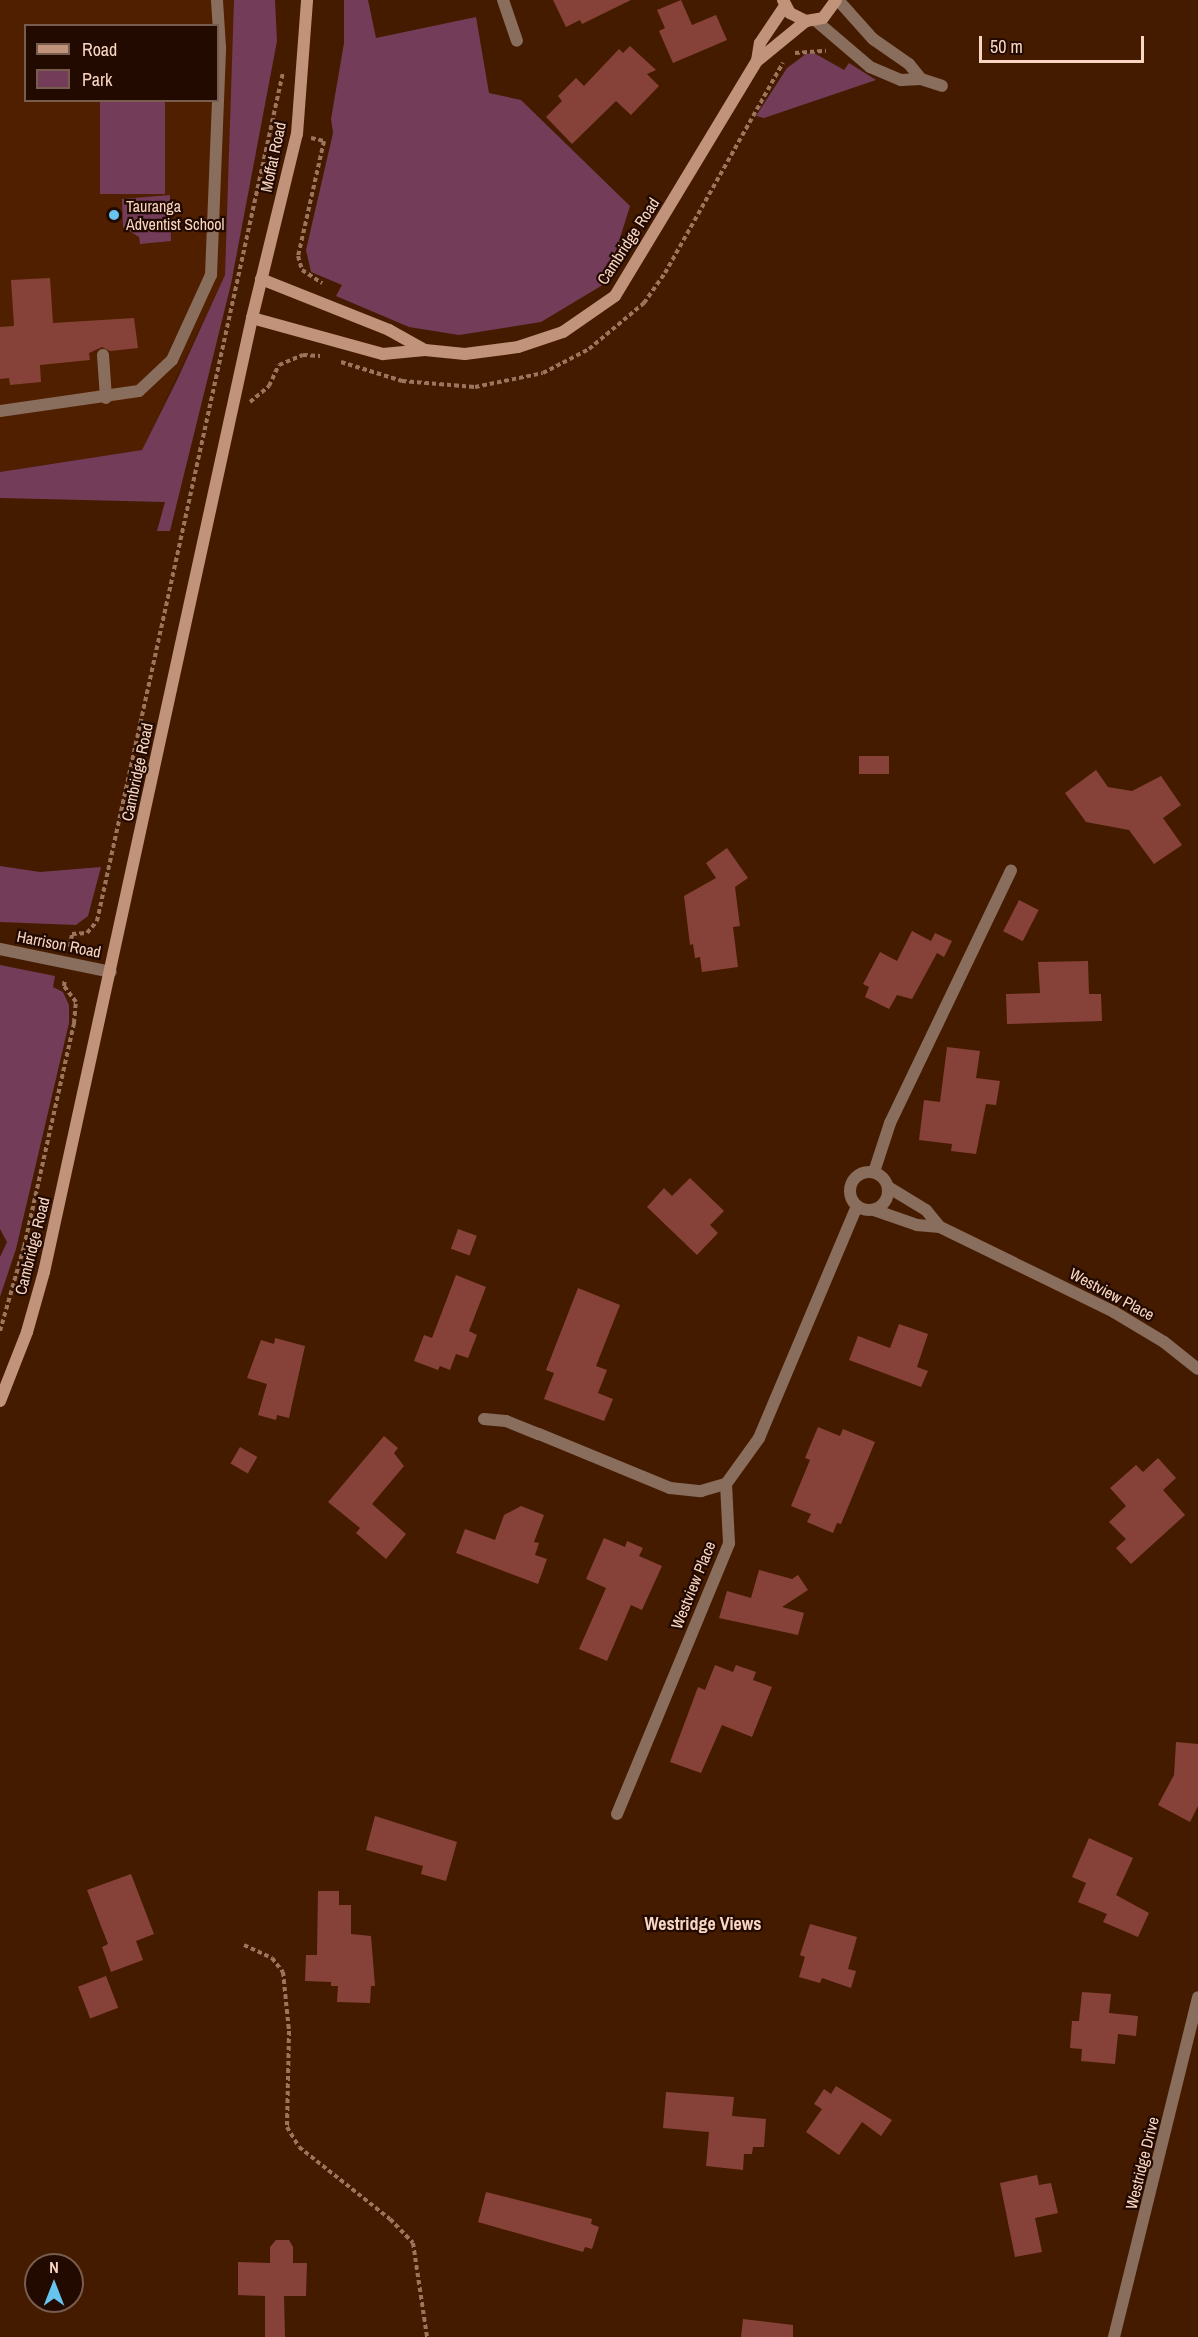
<!DOCTYPE html>
<style>
body{margin:0}
#map{position:relative;width:1198px;height:2337px;overflow:hidden;background:#451b00;font-family:"Archivo Narrow",sans-serif}
div>[style]{position:absolute}
.built>*{inset:0;background:#501f00}
.green>*{inset:0;background:#733c58;transform-origin:0 0}
.building>*{inset:0;background:#864238;transform-origin:0 0}
.path>*{height:4px;margin-top:-2px;transform-origin:0;background:repeating-linear-gradient(90deg,#9c755e 0 4.5px,transparent 0 7.5px)}
.service>*{height:12px;margin:-6px;padding:0 6px;transform-origin:6px;border-radius:6px;background:#896d5d}
.minor>*{height:12px;margin:-6px;padding:0 6px;transform-origin:6px;border-radius:6px;background:#896d5d}
.minor>.ring{margin:-6px;padding:0;box-sizing:content-box;background:none;border:12px solid #896d5d;border-radius:50%}
.secondary>*{height:12px;margin:-6px;padding:0 6px;transform-origin:6px;border-radius:6px;background:#c0937a}
.dots>*{width:16px;height:16px;translate:-50% -50%;box-sizing:border-box;border:3px solid #220a00;border-radius:50%}
span{translate:-50% -50%;white-space:nowrap;text-align:center;line-height:1.15;-webkit-text-stroke:4.5px #220a00;paint-order:stroke}
.street-label{font-size:16px;color:#f9d6c3}
.poi-label{font-size:16px;color:#f9d6c3}
.left{translate:0 -50%;text-align:left}
.neighbourhood-label{font-size:18px;color:#f9d6c3;font-weight:700}
.legend{position:absolute;left:24px;top:24px;width:195px;height:78px;box-sizing:border-box;background:#220a00;border:2px solid #785c4e;margin:0;padding:8px 10px;list-style:none;font-size:18px;color:#f9d6c3}
.legend li{display:flex;align-items:center;gap:12px;height:30px}
.legend b{width:30px;border:2px solid #785c4e}
.north{position:absolute;left:24px;top:2253px;width:60px;height:60px;box-sizing:border-box;background:#220a00;border:2px solid #785c4e;border-radius:50%;rotate:0deg;font-size:16px;font-weight:700;line-height:24px;text-align:center;color:#f9d6c3}
.north::after{content:'';display:block;margin:auto;width:21px;height:27px;background:#66c4ef;clip-path:polygon(50% 0,100% 100%,50% 72%,0 100%)}
.scale{position:absolute;left:979px;top:36px;width:165px;height:27px;box-sizing:border-box;border:3px solid #f9d6c3;border-top:0;padding-left:8px;font-size:18px;line-height:21px;white-space:nowrap;color:#f9d6c3;-webkit-text-stroke:4px #220a00;paint-order:stroke}
</style>
<div id="map">
<div class="built">
<i style="clip-path:polygon(evenodd,0 0,234px 0,235px 19px,225px 275px,142px 450px,0 472px,0 0,26px 26px,218px 26px,218px 100px,26px 100px,26px 26px)"></i>
</div>
<div class="green">
<i style="clip-path:polygon(234px 0,275px 0,277px 41px,231px 284px,170px 531px,157px 531px,165px 502px,0 498px,0 472px,142px 450px,177px 380px,225px 275px)"></i>
<i style="clip-path:polygon(344px 0,368px 0,376px 38px,476px 17px,489px 93px,521px 100px,630px 206px,606px 283px,541px 322px,459px 335px,409px 327px,336px 296px,342px 285px,311px 272px,306px 250px,333px 133px,331px 119px,344px 43px)"></i>
<i style="clip-path:polygon(814px 53px,844px 70px,849px 63px,876px 80px,764px 118px,756px 116px,787px 68px,806px 54px)"></i>
<i style="left:100px;top:101px;width:65px;height:93px"></i>
<i style="clip-path:polygon(170px 195px,171px 241px,140px 244px,139px 237px,123px 227px,122px 199px)"></i>
<i style="clip-path:polygon(0 866px,40px 872px,101px 867px,88px 916px,76px 925px,0 922px)"></i>
<i style="clip-path:polygon(0 965px,55px 976px,53px 987px,63px 992px,69px 1005px,69px 1023px,16px 1249px,0 1297px,0 1257px,7px 1242px,0 1229px)"></i>
</div>
<div class="building">
<i style="clip-path:polygon(553px 0,631px 0,582px 24px,580px 20px,566px 27px)"></i>
<i style="clip-path:polygon(681px 0,692px 25px,716px 15px,727px 40px,673px 63px,659px 31px,665px 28px,657px 10px)"></i>
<i style="clip-path:polygon(630px 46px,656px 70px,647px 74px,659px 86px,631px 115px,616px 101px,572px 144px,546px 117px,562px 101px,558px 96px,576px 78px,584px 86px,619px 49px,623px 53px)"></i>
<i style="clip-path:polygon(50px 278px,53px 323px,134px 318px,138px 348px,110px 351px,102px 347px,89px 353px,90px 360px,40px 365px,41px 382px,10px 385px,9px 378px,0 379px,0 327px,14px 326px,11px 280px)"></i>
<i style="left:889px;top:756px;width:18px;height:30px;rotate:90deg"></i>
<i style="clip-path:polygon(1096px 770px,1108px 787px,1132px 791px,1161px 776px,1181px 805px,1163px 818px,1182px 845px,1154px 864px,1129px 830px,1086px 822px,1065px 793px)"></i>
<i style="clip-path:polygon(727px 848px,748px 878px,735px 887px,740px 926px,733px 927px,738px 967px,702px 972px,700px 957px,695px 958px,693px 944px,690px 945px,684px 896px,716px 878px,706px 863px)"></i>
<i style="left:1019px;top:900px;width:22px;height:35px;rotate:27deg"></i>
<i style="clip-path:polygon(912px 931px,931px 941px,935px 933px,952px 941px,944px 957px,937px 953px,912px 999px,897px 995px,889px 1009px,865px 997px,869px 987px,863px 984px,880px 952px,897px 961px)"></i>
<i style="clip-path:polygon(1088px 961px,1089px 994px,1101px 994px,1102px 1021px,1007px 1024px,1006px 994px,1040px 993px,1038px 962px)"></i>
<i style="clip-path:polygon(947px 1047px,980px 1051px,976px 1078px,1000px 1081px,996px 1105px,986px 1104px,976px 1154px,951px 1151px,952px 1144px,919px 1140px,924px 1100px,940px 1102px)"></i>
<i style="clip-path:polygon(690px 1178px,724px 1211px,710px 1225px,718px 1233px,697px 1255px,647px 1207px,664px 1188px,672px 1196px)"></i>
<i style="left:458px;top:1229px;width:20px;height:21px;rotate:20deg"></i>
<i style="clip-path:polygon(456px 1275px,486px 1287px,469px 1331px,477px 1335px,468px 1358px,456px 1354px,450px 1370px,440px 1366px,438px 1370px,414px 1361px,424px 1335px,432px 1338px)"></i>
<i style="clip-path:polygon(578px 1288px,620px 1305px,596px 1366px,607px 1370px,598px 1393px,613px 1399px,604px 1421px,544px 1399px,554px 1373px,546px 1370px)"></i>
<i style="clip-path:polygon(899px 1324px,928px 1334px,917px 1367px,928px 1371px,921px 1387px,849px 1360px,858px 1336px,890px 1348px)"></i>
<i style="clip-path:polygon(275px 1338px,305px 1346px,289px 1418px,277px 1415px,276px 1420px,258px 1415px,267px 1384px,247px 1378px,261px 1340px,274px 1344px)"></i>
<i style="clip-path:polygon(818px 1427px,840px 1436px,843px 1429px,875px 1442px,841px 1524px,837px 1523px,833px 1533px,807px 1522px,811px 1514px,791px 1506px,810px 1460px,805px 1458px)"></i>
<i style="clip-path:polygon(384px 1436px,398px 1448px,394px 1453px,404px 1466px,372px 1504px,406px 1534px,386px 1559px,356px 1533px,360px 1528px,328px 1502px)"></i>
<i style="left:240px;top:1447px;width:20px;height:19px;rotate:30deg"></i>
<i style="clip-path:polygon(1158px 1458px,1176px 1478px,1163px 1490px,1185px 1515px,1131px 1564px,1116px 1548px,1126px 1539px,1109px 1522px,1126px 1506px,1110px 1488px,1136px 1465px,1143px 1472px)"></i>
<i style="clip-path:polygon(521px 1506px,544px 1515px,534px 1542px,539px 1543px,535px 1555px,547px 1559px,538px 1584px,456px 1553px,465px 1529px,495px 1540px,504px 1515px)"></i>
<i style="clip-path:polygon(604px 1538px,625px 1547px,627px 1541px,643px 1548px,639px 1556px,662px 1566px,642px 1610px,631px 1605px,607px 1661px,579px 1649px,606px 1588px,586px 1579px)"></i>
<i style="clip-path:polygon(759px 1570px,792px 1579px,798px 1575px,808px 1590px,782px 1607px,804px 1613px,798px 1635px,719px 1618px,727px 1591px,751px 1598px)"></i>
<i style="clip-path:polygon(715px 1665px,733px 1672px,736px 1665px,756px 1672px,753px 1680px,772px 1687px,752px 1737px,722px 1725px,701px 1773px,670px 1762px,698px 1687px,705px 1690px)"></i>
<i style="clip-path:polygon(1176px 1742px,1198px 1744px,1198px 1806px,1190px 1822px,1158px 1805px,1174px 1775px)"></i>
<i style="clip-path:polygon(375px 1816px,457px 1842px,446px 1881px,421px 1874px,423px 1866px,366px 1850px)"></i>
<i style="clip-path:polygon(1089px 1838px,1133px 1858px,1116px 1895px,1149px 1913px,1138px 1937px,1103px 1922px,1107px 1914px,1078px 1902px,1086px 1883px,1072px 1877px)"></i>
<i style="clip-path:polygon(131px 1874px,154px 1934px,136px 1941px,143px 1960px,111px 1972px,102px 1947px,108px 1944px,87px 1890px)"></i>
<i style="clip-path:polygon(318px 1891px,339px 1891px,339px 1905px,351px 1905px,351px 1934px,371px 1936px,375px 1986px,371px 1986px,370px 2003px,337px 2002px,338px 1986px,331px 1986px,331px 1982px,305px 1981px,306px 1955px,317px 1955px)"></i>
<i style="clip-path:polygon(810px 1924px,857px 1937px,848px 1969px,856px 1971px,851px 1988px,822px 1978px,820px 1983px,799px 1977px,805px 1957px,800px 1955px)"></i>
<i style="left:106px;top:1976px;width:34px;height:30px;rotate:69deg"></i>
<i style="clip-path:polygon(1082px 1992px,1111px 1994px,1109px 2013px,1138px 2016px,1136px 2036px,1118px 2034px,1115px 2064px,1081px 2061px,1082px 2049px,1070px 2048px,1072px 2021px,1079px 2021px)"></i>
<i style="clip-path:polygon(836px 2086px,892px 2120px,881px 2136px,862px 2122px,839px 2155px,806px 2132px,822px 2109px,814px 2104px,824px 2089px,831px 2094px)"></i>
<i style="clip-path:polygon(666px 2092px,734px 2097px,732px 2116px,766px 2119px,764px 2147px,753px 2147px,752px 2154px,744px 2154px,743px 2170px,706px 2166px,709px 2132px,663px 2128px)"></i>
<i style="clip-path:polygon(1037px 2175px,1039px 2185px,1051px 2183px,1058px 2213px,1035px 2218px,1042px 2252px,1015px 2257px,1000px 2183px)"></i>
<i style="clip-path:polygon(486px 2192px,592px 2219px,591px 2224px,599px 2227px,592px 2249px,585px 2247px,583px 2252px,478px 2222px)"></i>
<i style="clip-path:polygon(276px 2240px,289px 2240px,293px 2247px,293px 2263px,307px 2263px,306px 2296px,284px 2296px,285px 2337px,265px 2337px,265px 2296px,238px 2295px,238px 2262px,270px 2263px,270px 2247px)"></i>
<i style="clip-path:polygon(743px 2319px,793px 2325px,793px 2337px,741px 2337px)"></i>
</div>
<div class="path">
<i style="left:795px;top:53px;width:31px;rotate:-4deg"></i>
<i style="left:311px;top:138px;width:13px;rotate:13deg"></i>
<i style="left:324px;top:141px;width:118px;rotate:102.7deg"></i>
<i style="left:298px;top:256px;width:15px;rotate:74deg"></i>
<i style="left:302px;top:270px;width:24px;rotate:33deg"></i>
<i style="left:341px;top:362px;width:64px;rotate:17.3deg"></i>
<i style="left:402px;top:381px;width:73px;rotate:4.7deg"></i>
<i style="left:475px;top:387px;width:69px;rotate:-11.6deg"></i>
<i style="left:543px;top:373px;width:52px;rotate:-27.6deg"></i>
<i style="left:589px;top:349px;width:72px;rotate:-39.9deg"></i>
<i style="left:644px;top:303px;width:37px;rotate:-55deg"></i>
<i style="left:665px;top:273px;width:241px;rotate:-60.7deg"></i>
<i style="left:250px;top:402px;width:25px;rotate:-40deg"></i>
<i style="left:269px;top:386px;width:23px;rotate:-65deg"></i>
<i style="left:279px;top:365px;width:26px;rotate:-23deg"></i>
<i style="left:303px;top:355px;width:17px;rotate:3deg"></i>
<i style="left:70px;top:947px;width:13px;rotate:-81deg"></i>
<i style="left:72px;top:934px;width:15px;rotate:-4deg"></i>
<i style="left:87px;top:933px;width:16px;rotate:-50deg"></i>
<i style="left:97px;top:921px;width:869px;rotate:-77.64deg"></i>
<i style="left:0;top:1331px;width:87px;rotate:-74.1deg"></i>
<i style="left:24px;top:1247px;width:230px;rotate:-77.4deg"></i>
<i style="left:74px;top:1023px;width:21px;rotate:-85deg"></i>
<i style="left:76px;top:1002px;width:20px;rotate:-127deg"></i>
<i style="left:64px;top:986px;width:7px;rotate:-82deg"></i>
<i style="left:244px;top:1945px;width:31px;rotate:25deg"></i>
<i style="left:272px;top:1958px;width:18px;rotate:52deg"></i>
<i style="left:283px;top:1972px;width:59px;rotate:84.2deg"></i>
<i style="left:289px;top:2031px;width:96px;rotate:91.2deg"></i>
<i style="left:287px;top:2127px;width:23px;rotate:59deg"></i>
<i style="left:299px;top:2147px;width:116px;rotate:38.4deg"></i>
<i style="left:390px;top:2219px;width:33px;rotate:46deg"></i>
<i style="left:413px;top:2243px;width:95px;rotate:81.5deg"></i>
</div>
<div class="service">
<i style="left:103px;top:355px;width:43px;rotate:86deg"></i>
<i style="left:0;top:411px;width:140px;rotate:-8.2deg"></i>
<i style="left:139px;top:391px;width:45px;rotate:-43.2deg"></i>
<i style="left:172px;top:360px;width:94px;rotate:-65.4deg"></i>
<i style="left:211px;top:275px;width:228px;rotate:-87.7deg"></i>
<i style="left:220px;top:47px;width:47px;rotate:-93.7deg"></i>
<i style="left:874px;top:1172px;width:52px;rotate:-71.9deg"></i>
<i style="left:890px;top:1123px;width:280px;rotate:-64.4deg"></i>
<i style="left:484px;top:1419px;width:22px;rotate:5deg"></i>
<i style="left:506px;top:1421px;width:35px;rotate:22deg"></i>
<i style="left:539px;top:1434px;width:142px;rotate:22.4deg"></i>
<i style="left:670px;top:1488px;width:31px;rotate:6deg"></i>
<i style="left:701px;top:1491px;width:26px;rotate:-16deg"></i>
</div>
<div class="minor">
<i style="left:503px;top:0;width:43px;rotate:71.1deg"></i>
<i style="left:838px;top:0;width:52px;rotate:48.1deg"></i>
<i style="left:873px;top:39px;width:44px;rotate:34.8deg"></i>
<i style="left:909px;top:64px;width:19px;rotate:51deg"></i>
<i style="left:815px;top:20px;width:72px;rotate:40.5deg"></i>
<i style="left:870px;top:67px;width:34px;rotate:23deg"></i>
<i style="left:901px;top:80px;width:20px;rotate:-3deg"></i>
<i style="left:921px;top:79px;width:22px;rotate:18deg"></i>
<i style="left:0;top:949px;width:113px;rotate:11.7deg"></i>
<i class="ring" style="left:850px;top:1172px;width:26px;height:26px"></i>
<i style="left:888px;top:1187px;width:44px;rotate:31.2deg"></i>
<i style="left:926px;top:1210px;width:22px;rotate:51deg"></i>
<i style="left:940px;top:1227px;width:194px;rotate:26deg"></i>
<i style="left:1114px;top:1312px;width:58px;rotate:31deg"></i>
<i style="left:1164px;top:1342px;width:43px;rotate:38.5deg"></i>
<i style="left:874px;top:1210px;width:46px;rotate:19.2deg"></i>
<i style="left:917px;top:1225px;width:23px;rotate:5deg"></i>
<i style="left:617px;top:1814px;width:293px;rotate:-67.5deg"></i>
<i style="left:729px;top:1543px;width:59px;rotate:-92.9deg"></i>
<i style="left:726px;top:1484px;width:57px;rotate:-54.3deg"></i>
<i style="left:759px;top:1438px;width:252px;rotate:-67.1deg"></i>
<i style="left:1114px;top:2337px;width:350px;rotate:-76.1deg"></i>
</div>
<div class="secondary">
<i style="left:783px;top:0;width:15px;rotate:62deg"></i>
<i style="left:790px;top:13px;width:18px;rotate:27deg"></i>
<i style="left:806px;top:21px;width:17px;rotate:-10deg"></i>
<i style="left:823px;top:18px;width:22px;rotate:-54deg"></i>
<i style="left:757px;top:61px;width:18px;rotate:-81deg"></i>
<i style="left:760px;top:43px;width:45px;rotate:-56deg"></i>
<i style="left:261px;top:279px;width:138px;rotate:21.7deg"></i>
<i style="left:389px;top:330px;width:41px;rotate:29.1deg"></i>
<i style="left:252px;top:318px;width:136px;rotate:15.4deg"></i>
<i style="left:383px;top:354px;width:42px;rotate:-5.4deg"></i>
<i style="left:425px;top:350px;width:40px;rotate:5.7deg"></i>
<i style="left:465px;top:354px;width:53px;rotate:-7.5deg"></i>
<i style="left:518px;top:347px;width:47px;rotate:-18.4deg"></i>
<i style="left:563px;top:332px;width:63px;rotate:-34.7deg"></i>
<i style="left:615px;top:296px;width:275px;rotate:-58.9deg"></i>
<i style="left:757px;top:61px;width:63px;rotate:-39.2deg"></i>
<i style="left:0;top:1401px;width:74px;rotate:-68.6deg"></i>
<i style="left:27px;top:1332px;width:62px;rotate:-74.2deg"></i>
<i style="left:44px;top:1272px;width:976px;rotate:-77.7deg"></i>
<i style="left:252px;top:318px;width:189px;rotate:-76.3deg"></i>
<i style="left:297px;top:134px;width:134px;rotate:-85.7deg"></i>
</div>
<div class="dots">
<i style="left:114px;top:215px;background:#66c4ef"></i>
</div>
<div class="street-label">
<span style="left:273px;top:157px;rotate:-78deg">Moffat Road</span>
<span style="left:628px;top:241px;rotate:-57deg">Cambridge Road</span>
<span style="left:137px;top:772px;rotate:-78deg">Cambridge Road</span>
<span style="left:59px;top:944px;rotate:11deg">Harrison Road</span>
<span style="left:32px;top:1246px;rotate:-76deg">Cambridge Road</span>
<span style="left:1112px;top:1294px;rotate:28deg">Westview Place</span>
<span style="left:693px;top:1585px;rotate:-68deg">Westview Place</span>
<span style="left:1142px;top:2163px;rotate:-76deg">Westridge Drive</span>
</div>
<div class="poi-label">
<span class="left" style="left:126px;top:215px">Tauranga<br>Adventist School</span>
</div>
<div class="neighbourhood-label">
<span style="left:703px;top:1924px">Westridge Views</span>
</div>
<ul class="legend">
<li><b style="height:8px;background:#c0937a"></b>Road</li>
<li><b style="height:16px;background:#733c58"></b>Park</li>
</ul>
<div class="north">N</div>
<div class="scale">50 m</div>
</div>
